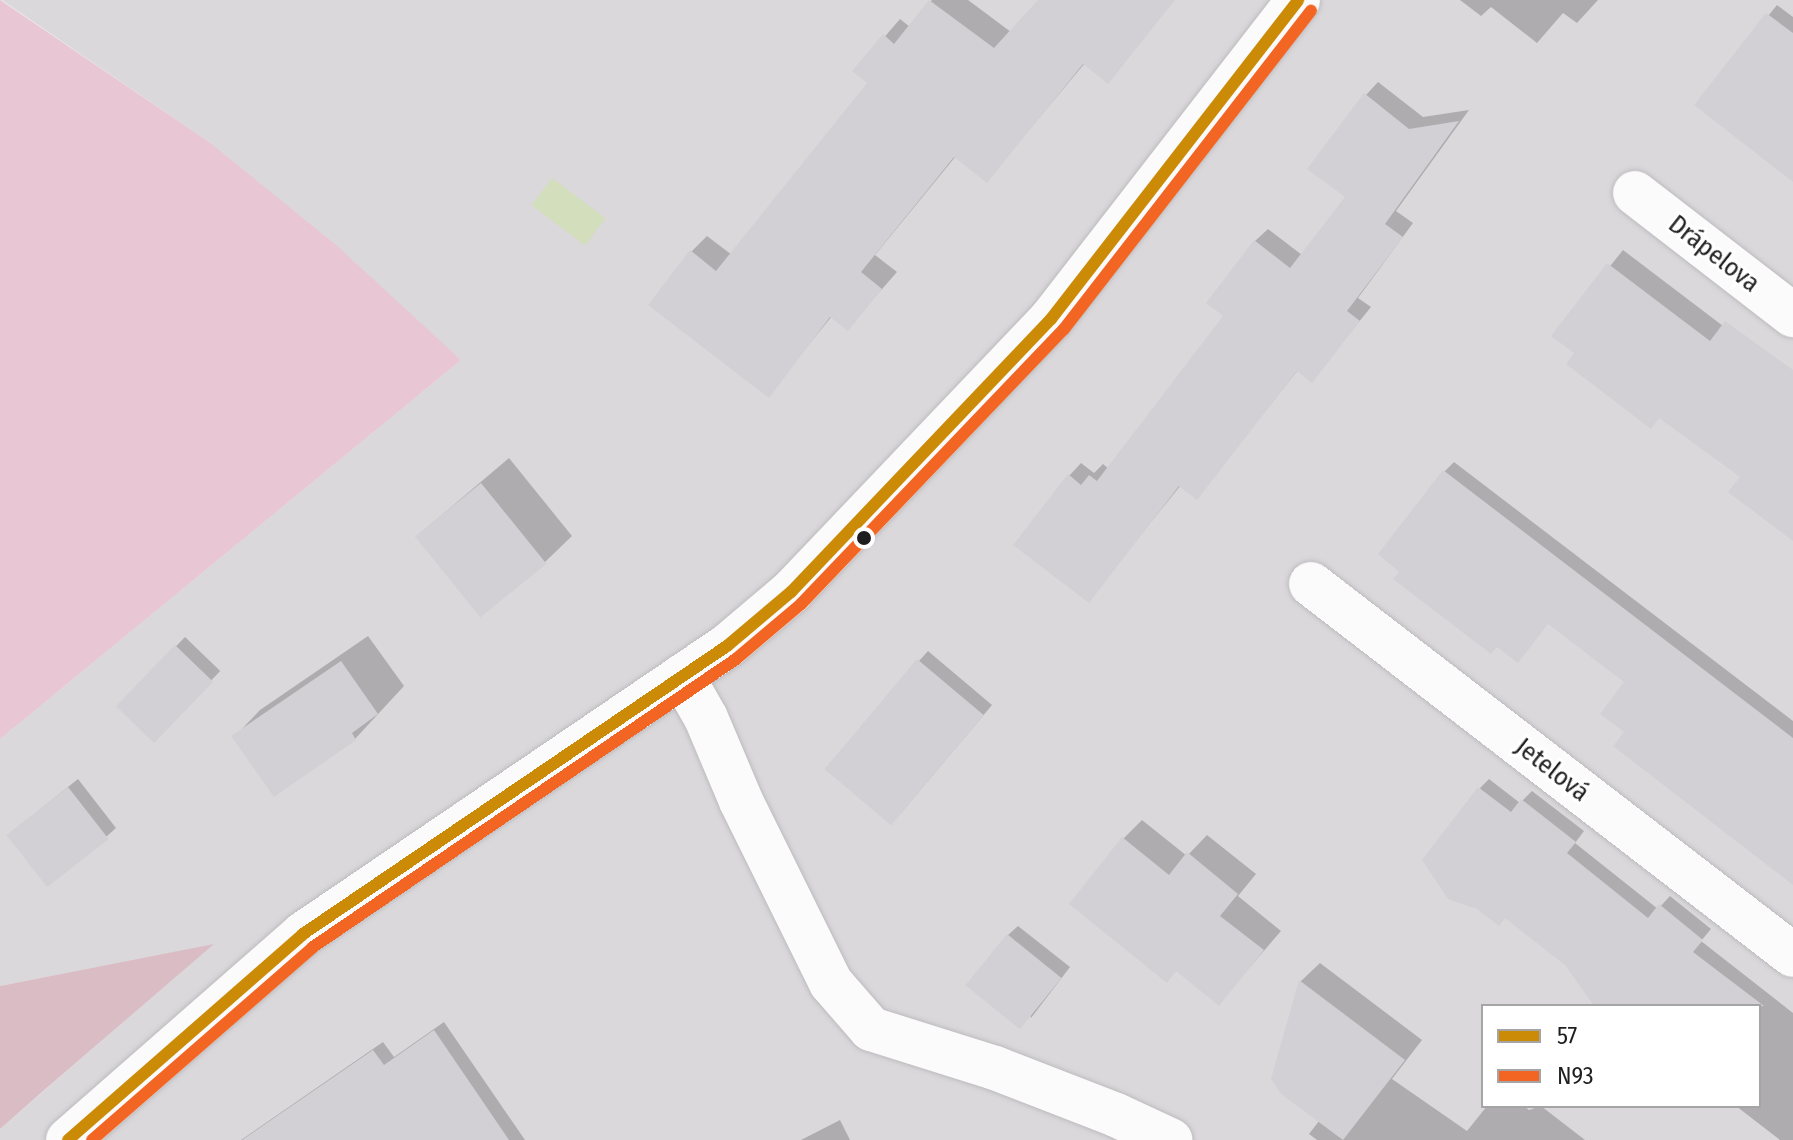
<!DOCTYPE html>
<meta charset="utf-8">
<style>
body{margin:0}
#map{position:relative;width:1793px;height:1140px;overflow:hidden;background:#ebe6ec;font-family:"Fira Sans Condensed",sans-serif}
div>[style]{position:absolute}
.residential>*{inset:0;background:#dad8db}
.grass>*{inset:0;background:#e8c6d4}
.forest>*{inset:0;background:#dabdc4}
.water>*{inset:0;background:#d2debc;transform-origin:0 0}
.shadow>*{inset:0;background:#0003;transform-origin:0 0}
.building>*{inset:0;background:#d2d0d5;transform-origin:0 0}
.roads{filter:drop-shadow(0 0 2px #bdbbbe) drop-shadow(0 0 2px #bdbbbe)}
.minor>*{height:44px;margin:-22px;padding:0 22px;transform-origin:22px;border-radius:22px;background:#fcfbfc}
.tertiary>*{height:44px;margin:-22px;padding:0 22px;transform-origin:22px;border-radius:22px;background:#fcfbfc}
.bus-1>*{height:12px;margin:-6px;padding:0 6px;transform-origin:6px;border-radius:6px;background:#cc8b06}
.bus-2>*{height:12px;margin:-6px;padding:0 6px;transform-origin:6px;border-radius:6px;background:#f26522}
.dots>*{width:22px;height:22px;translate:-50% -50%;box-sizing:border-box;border:4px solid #fff;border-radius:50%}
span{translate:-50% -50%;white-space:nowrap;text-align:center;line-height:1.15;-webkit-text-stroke:6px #fff;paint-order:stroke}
.street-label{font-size:26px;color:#1e1e1e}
.legend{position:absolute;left:1481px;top:1004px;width:280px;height:104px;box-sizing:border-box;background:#fff;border:2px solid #a5a5a5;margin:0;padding:10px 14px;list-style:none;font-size:24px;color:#1e1e1e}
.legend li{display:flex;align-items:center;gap:16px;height:40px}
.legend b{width:40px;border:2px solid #a5a5a5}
</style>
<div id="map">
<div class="residential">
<i style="clip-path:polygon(evenodd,2px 0,1793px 0,1793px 1140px,0 1140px,0 1129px,212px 945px,0 986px,0 739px,461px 360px,209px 142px,2px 0,1483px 1006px,1759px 1006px,1759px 1106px,1483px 1106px,1483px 1006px)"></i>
</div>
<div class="grass">
<i style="clip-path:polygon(0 0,209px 142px,336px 245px,461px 360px,0 739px)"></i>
</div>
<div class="forest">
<i style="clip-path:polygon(214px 944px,42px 1092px,0 1129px,0 986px)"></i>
</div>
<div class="water">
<i style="left:552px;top:178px;width:67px;height:34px;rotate:37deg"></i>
</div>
<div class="shadow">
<i style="clip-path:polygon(932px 0,968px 0,1011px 32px,1041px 0,1174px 0,1108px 82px,1085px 63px,987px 180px,956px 156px,875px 255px,897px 272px,848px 328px,832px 316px,768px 395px,691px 252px,707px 236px,732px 255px,870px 83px,855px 71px,900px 19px,910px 27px)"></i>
<i style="clip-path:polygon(1460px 0,1598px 0,1577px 23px,1563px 13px,1537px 43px,1491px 7px,1481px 16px)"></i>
<i style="clip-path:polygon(1777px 5px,1793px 17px,1793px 180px,1696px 105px)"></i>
<i style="clip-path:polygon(1378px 82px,1423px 117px,1469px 110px,1396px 211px,1413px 223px,1358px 298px,1371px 307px,1312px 380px,1298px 370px,1197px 497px,1181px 485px,1088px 600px,1069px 476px,1081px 463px,1094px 473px,1103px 464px,1109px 469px,1226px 315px,1255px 241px,1268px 229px,1302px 255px,1348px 197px,1366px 95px)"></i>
<i style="clip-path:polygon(1623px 250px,1793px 379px,1793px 538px,1742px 476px,1554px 336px)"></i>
<i style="clip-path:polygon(509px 458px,572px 536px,545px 562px,417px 536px)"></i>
<i style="clip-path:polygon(1454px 462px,1793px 721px,1793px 882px,1626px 732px,1627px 682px,1444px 472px)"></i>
<i style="clip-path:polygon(368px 636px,404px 686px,355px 739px,234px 737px,260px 710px)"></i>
<i style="left:185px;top:637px;width:49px;height:96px;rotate:44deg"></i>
<i style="clip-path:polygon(928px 651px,992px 705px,901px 813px,919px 661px)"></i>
<i style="clip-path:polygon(78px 779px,116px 828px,106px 837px,8px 835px)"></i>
<i style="clip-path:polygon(1489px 779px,1520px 803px,1532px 791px,1584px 831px,1575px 843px,1658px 909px,1670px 896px,1711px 929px,1701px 941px,1793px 1013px,1793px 1140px,1780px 1140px,1736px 1106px,1759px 1106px,1759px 1006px,1597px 1006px,1480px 788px)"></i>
<i style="clip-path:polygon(1142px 820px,1187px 856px,1207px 835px,1256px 874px,1238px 896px,1281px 931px,1219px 1003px,1123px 839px)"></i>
<i style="clip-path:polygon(1018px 926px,1070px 967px,1031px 1018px,1008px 935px)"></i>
<i style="clip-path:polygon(1320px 963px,1422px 1040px,1392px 1079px,1467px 1131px,1487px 1106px,1524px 1106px,1529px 1110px,1541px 1106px,1585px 1140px,1317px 1140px,1309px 1134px,1319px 1121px,1274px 1078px,1301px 981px)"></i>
<i style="clip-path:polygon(444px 1022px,525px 1140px,241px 1140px,383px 1042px,394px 1057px)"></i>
<i style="clip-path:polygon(840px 1120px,850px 1140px,801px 1140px)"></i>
</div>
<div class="building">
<i style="clip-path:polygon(929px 0,994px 48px,1038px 0,1175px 0,1108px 84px,1083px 64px,987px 183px,954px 157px,861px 272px,882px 289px,848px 331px,830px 317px,769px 398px,648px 305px,690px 250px,716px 271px,867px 83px,852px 71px,883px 34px,894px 44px)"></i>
<i style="clip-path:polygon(1766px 13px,1793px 33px,1793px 182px,1694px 105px)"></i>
<i style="clip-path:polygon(1364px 93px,1409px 129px,1459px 121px,1385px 224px,1403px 237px,1347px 311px,1360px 321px,1312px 383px,1297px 371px,1197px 500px,1179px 486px,1089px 603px,1013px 545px,1068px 474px,1081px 485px,1089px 475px,1097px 481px,1223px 316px,1206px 303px,1254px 240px,1290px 268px,1345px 197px,1307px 169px)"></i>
<i style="clip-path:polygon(1607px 263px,1710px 341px,1725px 321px,1793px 370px,1793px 541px,1728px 492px,1740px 477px,1659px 418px,1651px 429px,1566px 364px,1574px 353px,1551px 336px)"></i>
<i style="clip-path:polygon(1443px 470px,1793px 738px,1793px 885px,1613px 746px,1624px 732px,1600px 714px,1624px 682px,1548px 624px,1518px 663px,1497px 647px,1491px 654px,1393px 579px,1399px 572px,1378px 554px)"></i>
<i style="left:481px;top:483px;width:104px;height:85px;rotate:51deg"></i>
<i style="left:175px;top:645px;width:53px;height:85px;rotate:44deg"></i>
<i style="left:917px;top:659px;width:87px;height:144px;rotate:40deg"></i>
<i style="clip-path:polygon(341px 661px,378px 714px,352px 733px,356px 740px,274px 797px,231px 736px)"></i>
<i style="left:68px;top:787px;width:66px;height:78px;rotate:52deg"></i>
<i style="clip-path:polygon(1478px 787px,1511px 812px,1521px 799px,1576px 842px,1567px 853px,1648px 918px,1659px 904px,1703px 940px,1693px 952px,1764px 1006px,1594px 1006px,1565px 965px,1505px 918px,1499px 926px,1477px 909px,1448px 899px,1422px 860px)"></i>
<i style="clip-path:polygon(1122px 837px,1169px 875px,1187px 852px,1238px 894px,1220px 916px,1264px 950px,1219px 1006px,1176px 971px,1167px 983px,1069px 904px)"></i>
<i style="left:1007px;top:934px;width:70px;height:66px;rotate:39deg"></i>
<i style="clip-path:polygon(1299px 980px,1405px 1060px,1343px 1140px,1281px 1094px,1271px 1079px)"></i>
<i style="clip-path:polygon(434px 1030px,509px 1140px,242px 1140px,373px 1050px,384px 1065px)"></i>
</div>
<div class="roads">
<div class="minor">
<i style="left:1635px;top:193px;width:200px;rotate:37.7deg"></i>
<i style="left:1311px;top:584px;width:608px;rotate:37.59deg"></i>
<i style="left:682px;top:676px;width:48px;rotate:60.3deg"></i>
<i style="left:706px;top:718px;width:90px;rotate:67.1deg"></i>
<i style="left:741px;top:801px;width:203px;rotate:63.7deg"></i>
<i style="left:831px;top:983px;width:61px;rotate:49deg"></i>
<i style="left:871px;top:1029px;width:130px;rotate:17.5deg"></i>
<i style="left:995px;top:1068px;width:130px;rotate:21.2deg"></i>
<i style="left:1116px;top:1115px;width:60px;rotate:24.8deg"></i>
</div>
<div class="tertiary">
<i style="left:68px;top:1140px;width:313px;rotate:-41.2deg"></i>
<i style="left:303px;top:934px;width:513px;rotate:-34.19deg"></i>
<i style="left:727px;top:646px;width:84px;rotate:-40.2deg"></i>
<i style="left:791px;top:592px;width:377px;rotate:-46.4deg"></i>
<i style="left:1051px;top:319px;width:403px;rotate:-52.2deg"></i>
</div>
</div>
<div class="bus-1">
<i style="left:68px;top:1140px;width:313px;rotate:-41.2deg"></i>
<i style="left:303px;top:934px;width:513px;rotate:-34.19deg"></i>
<i style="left:727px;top:646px;width:84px;rotate:-40.2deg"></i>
<i style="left:791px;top:592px;width:377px;rotate:-46.4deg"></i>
<i style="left:1051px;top:319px;width:403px;rotate:-52.2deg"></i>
</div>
<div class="bus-2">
<i style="left:92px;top:1140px;width:293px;rotate:-41.1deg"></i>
<i style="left:313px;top:947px;width:512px;rotate:-34.25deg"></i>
<i style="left:736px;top:659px;width:85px;rotate:-40.2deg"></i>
<i style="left:801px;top:604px;width:381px;rotate:-46.3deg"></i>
<i style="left:1064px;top:329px;width:403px;rotate:-52.2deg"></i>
</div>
<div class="dots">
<i style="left:864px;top:538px;background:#1e1e1e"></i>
</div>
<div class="street-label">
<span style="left:1714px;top:254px;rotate:38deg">Drápelova</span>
<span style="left:1552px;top:770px;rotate:38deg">Jetelová</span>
</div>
<ul class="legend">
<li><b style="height:10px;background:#cc8b06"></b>57</li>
<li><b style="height:10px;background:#f26522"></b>N93</li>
</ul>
</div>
